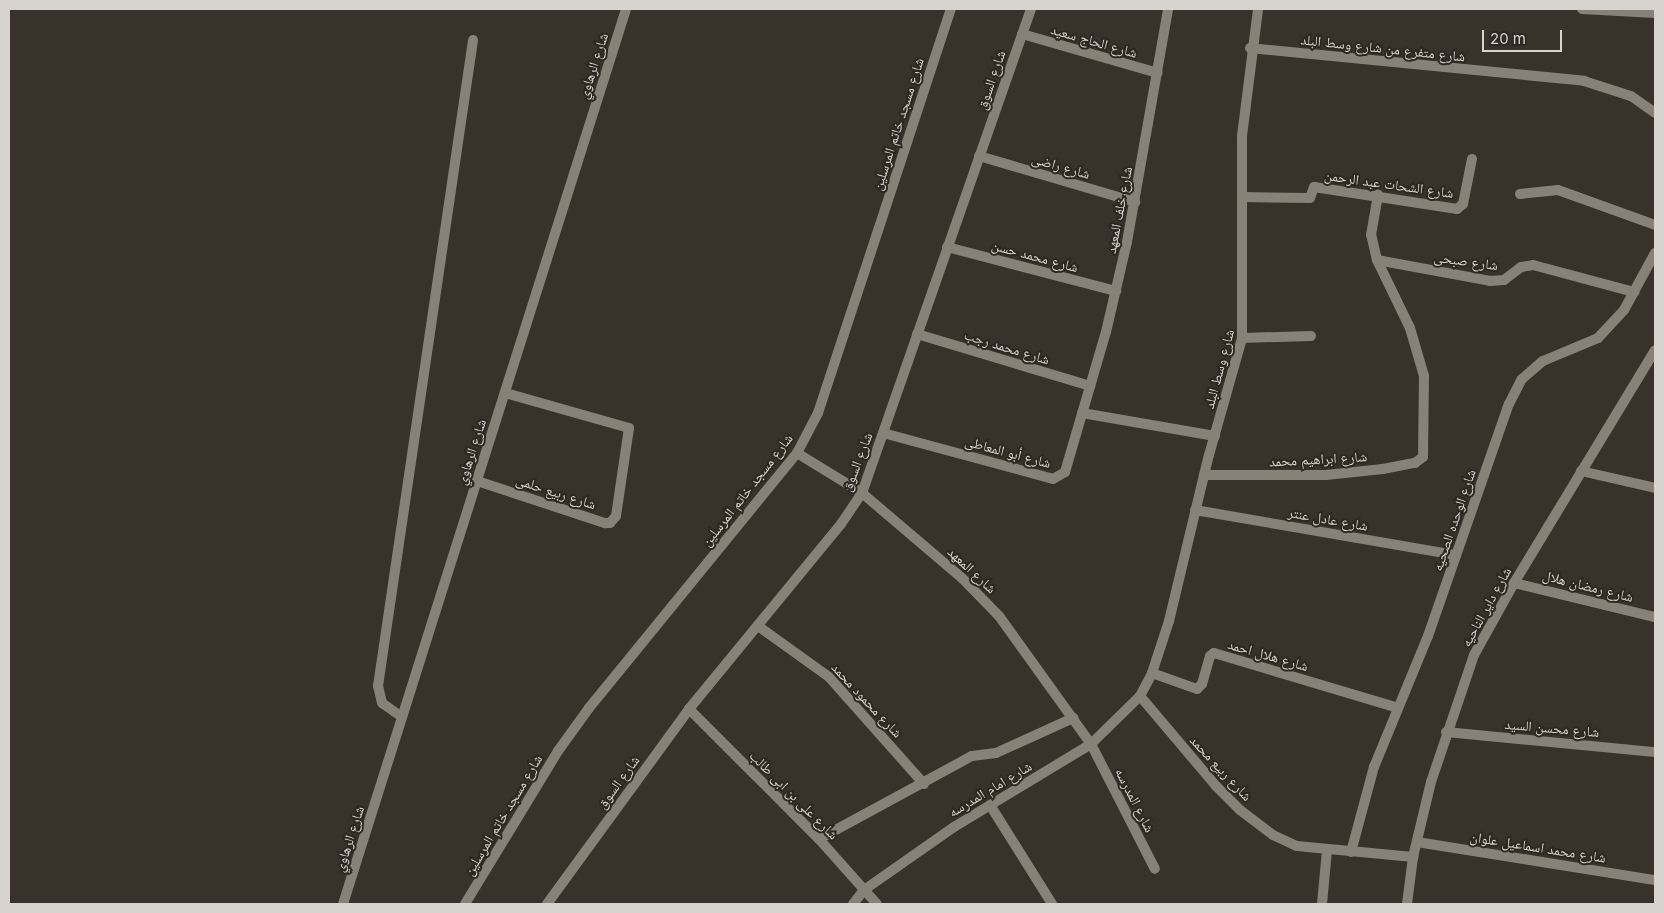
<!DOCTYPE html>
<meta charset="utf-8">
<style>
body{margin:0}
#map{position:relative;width:1664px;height:913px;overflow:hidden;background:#38322a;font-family:Inter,"Noto Naskh Arabic",sans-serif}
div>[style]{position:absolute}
.minor>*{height:10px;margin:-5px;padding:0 5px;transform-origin:5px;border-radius:5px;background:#888177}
.tertiary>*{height:10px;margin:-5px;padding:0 5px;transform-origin:5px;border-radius:5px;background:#888177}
span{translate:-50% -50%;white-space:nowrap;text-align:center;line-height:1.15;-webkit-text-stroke:4px #2e2820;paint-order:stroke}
.street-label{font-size:14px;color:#d7d4ce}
.frame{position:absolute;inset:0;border:10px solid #d7d4ce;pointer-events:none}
.scale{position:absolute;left:1482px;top:30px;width:80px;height:22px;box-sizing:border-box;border:2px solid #d7d4ce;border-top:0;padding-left:6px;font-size:15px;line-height:18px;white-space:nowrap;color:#d7d4ce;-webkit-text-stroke:4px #2e2820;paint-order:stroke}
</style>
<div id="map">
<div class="minor">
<i style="left:1582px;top:9px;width:73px;rotate:3.1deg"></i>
<i style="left:1022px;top:34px;width:141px;rotate:16deg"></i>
<i style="left:1250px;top:48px;width:336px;rotate:5.6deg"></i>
<i style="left:1584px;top:81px;width:49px;rotate:17.7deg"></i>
<i style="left:1631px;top:96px;width:29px;rotate:35deg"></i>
<i style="left:979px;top:156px;width:163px;rotate:16.4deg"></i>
<i style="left:1520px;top:194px;width:38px;rotate:-6deg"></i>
<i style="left:1558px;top:190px;width:103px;rotate:19.8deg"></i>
<i style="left:1242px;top:197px;width:68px;rotate:0.8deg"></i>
<i style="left:1310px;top:198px;width:12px;rotate:-70deg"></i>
<i style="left:1314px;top:187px;width:145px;rotate:8.7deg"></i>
<i style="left:1457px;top:209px;width:8px;rotate:-40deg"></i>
<i style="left:1463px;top:204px;width:46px;rotate:-78.7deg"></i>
<i style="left:947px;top:247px;width:175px;rotate:14.6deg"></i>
<i style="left:1377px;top:260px;width:115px;rotate:10.5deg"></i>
<i style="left:1490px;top:281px;width:14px;rotate:-4deg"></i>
<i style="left:1504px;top:280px;width:21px;rotate:-37deg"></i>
<i style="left:1521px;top:267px;width:12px;rotate:-9deg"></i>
<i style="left:1533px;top:265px;width:105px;rotate:15deg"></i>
<i style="left:917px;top:334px;width:181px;rotate:16.7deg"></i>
<i style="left:1242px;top:338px;width:69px;rotate:-1.7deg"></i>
<i style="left:1082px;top:413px;width:135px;rotate:9.8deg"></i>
<i style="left:883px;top:433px;width:176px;rotate:15.1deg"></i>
<i style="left:1053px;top:479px;width:14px;rotate:-30deg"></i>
<i style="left:1065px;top:472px;width:146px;rotate:-73.7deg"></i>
<i style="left:1106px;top:332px;width:92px;rotate:-76.9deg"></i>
<i style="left:1127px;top:242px;width:237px;rotate:-80deg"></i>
<i style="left:797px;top:453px;width:76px;rotate:31.6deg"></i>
<i style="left:862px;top:493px;width:131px;rotate:40.4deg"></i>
<i style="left:962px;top:578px;width:53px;rotate:45.8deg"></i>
<i style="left:999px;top:616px;width:158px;rotate:54.3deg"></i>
<i style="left:1091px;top:744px;width:140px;rotate:62.9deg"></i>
<i style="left:1581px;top:471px;width:76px;rotate:12.9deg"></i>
<i style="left:1204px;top:475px;width:122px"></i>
<i style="left:1326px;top:475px;width:57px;rotate:-6deg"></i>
<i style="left:1383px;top:469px;width:33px;rotate:-11deg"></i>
<i style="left:1415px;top:463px;width:10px;rotate:-37deg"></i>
<i style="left:1423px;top:457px;width:81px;rotate:-89.3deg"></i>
<i style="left:1424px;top:376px;width:50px;rotate:-106.3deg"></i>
<i style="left:1410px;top:328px;width:76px;rotate:-115.9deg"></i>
<i style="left:1377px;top:260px;width:26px;rotate:-103deg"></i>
<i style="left:1371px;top:235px;width:41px;rotate:-80.1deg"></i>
<i style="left:477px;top:481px;width:135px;rotate:18.2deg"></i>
<i style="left:605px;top:523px;width:5px"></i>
<i style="left:610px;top:523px;width:9px;rotate:-49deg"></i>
<i style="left:616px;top:516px;width:89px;rotate:-81.6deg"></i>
<i style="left:629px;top:428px;width:129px;rotate:-164.2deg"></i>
<i style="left:1195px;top:510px;width:265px;rotate:9.8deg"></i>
<i style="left:1514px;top:583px;width:145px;rotate:13.6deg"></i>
<i style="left:758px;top:626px;width:87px;rotate:35.7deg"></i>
<i style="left:829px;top:677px;width:143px;rotate:48.4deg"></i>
<i style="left:1152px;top:673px;width:48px;rotate:19.6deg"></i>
<i style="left:1197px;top:689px;width:7px;rotate:-45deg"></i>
<i style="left:1202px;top:684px;width:29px;rotate:-74deg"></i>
<i style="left:1210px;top:656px;width:5px;rotate:-37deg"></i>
<i style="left:1214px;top:653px;width:192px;rotate:16.6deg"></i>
<i style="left:1140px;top:696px;width:118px;rotate:49.8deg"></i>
<i style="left:1216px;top:786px;width:34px;rotate:45deg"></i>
<i style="left:1240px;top:810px;width:41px;rotate:37.1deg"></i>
<i style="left:1273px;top:835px;width:26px;rotate:25deg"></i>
<i style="left:1297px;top:846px;width:117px;rotate:5.4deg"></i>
<i style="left:689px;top:709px;width:184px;rotate:45deg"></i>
<i style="left:819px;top:839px;width:87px;rotate:48.3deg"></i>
<i style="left:402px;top:717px;width:24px;rotate:-145deg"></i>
<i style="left:382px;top:703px;width:17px;rotate:-103deg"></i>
<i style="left:378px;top:686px;width:653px;rotate:-81.63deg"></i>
<i style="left:1446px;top:732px;width:210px;rotate:5.5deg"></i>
<i style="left:990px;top:805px;width:117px;rotate:57.9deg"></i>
<i style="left:819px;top:839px;width:174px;rotate:-28.5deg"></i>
<i style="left:972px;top:756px;width:24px;rotate:-7deg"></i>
<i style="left:996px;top:753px;width:85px;rotate:-24.4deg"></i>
<i style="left:1417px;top:842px;width:241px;rotate:9.1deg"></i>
<i style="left:1351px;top:852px;width:88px;rotate:-74.9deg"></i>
<i style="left:1374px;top:767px;width:142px;rotate:-67.6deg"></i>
<i style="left:1428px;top:636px;width:246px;rotate:-70.8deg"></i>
<i style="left:1509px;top:404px;width:28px;rotate:-63deg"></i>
<i style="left:1522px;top:379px;width:28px;rotate:-41deg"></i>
<i style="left:1543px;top:361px;width:60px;rotate:-22.7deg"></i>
<i style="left:1598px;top:338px;width:38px;rotate:-47deg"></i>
<i style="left:1624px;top:310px;width:65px;rotate:-61.5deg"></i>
<i style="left:465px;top:904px;width:179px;rotate:-58.7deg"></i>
<i style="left:558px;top:751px;width:53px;rotate:-54.2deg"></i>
<i style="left:589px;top:708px;width:329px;rotate:-50.8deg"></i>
<i style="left:797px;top:453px;width:45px;rotate:-62.3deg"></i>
<i style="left:818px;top:413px;width:425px;rotate:-71.8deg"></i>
<i style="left:547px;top:904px;width:241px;rotate:-53.9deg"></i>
<i style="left:689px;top:709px;width:239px;rotate:-50.6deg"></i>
<i style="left:841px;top:524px;width:37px;rotate:-56deg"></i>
<i style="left:862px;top:493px;width:513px;rotate:-70.75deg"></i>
<i style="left:853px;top:904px;width:18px;rotate:-52deg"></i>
<i style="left:864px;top:890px;width:110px;rotate:-35deg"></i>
<i style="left:954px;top:827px;width:160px;rotate:-31.2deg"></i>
<i style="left:1091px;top:744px;width:69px;rotate:-44.4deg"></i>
<i style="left:1140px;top:696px;width:26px;rotate:-62deg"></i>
<i style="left:1152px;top:673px;width:55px;rotate:-71.9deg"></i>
<i style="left:1169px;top:621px;width:171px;rotate:-76.5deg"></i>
<i style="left:1209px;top:455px;width:122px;rotate:-74.2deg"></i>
<i style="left:1242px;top:338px;width:202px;rotate:-90deg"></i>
<i style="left:1242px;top:136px;width:128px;rotate:-82.8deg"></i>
<i style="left:1322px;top:904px;width:54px;rotate:-84.7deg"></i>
<i style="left:1407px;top:904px;width:47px;rotate:-82.7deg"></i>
<i style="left:1413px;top:857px;width:77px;rotate:-76.5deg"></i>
<i style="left:1431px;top:782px;width:134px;rotate:-71.3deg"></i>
<i style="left:1474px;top:655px;width:82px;rotate:-60.9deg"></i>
<i style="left:1514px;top:583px;width:272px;rotate:-58.8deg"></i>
</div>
<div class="tertiary">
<i style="left:343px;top:904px;width:939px;rotate:-72.45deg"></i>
</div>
<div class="street-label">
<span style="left:1094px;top:41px;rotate:16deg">شارع الحاج سعيد</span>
<span style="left:1383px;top:48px;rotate:6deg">شارع متفرع من شارع وسط البلد</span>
<span style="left:593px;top:66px;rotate:-72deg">شارع الرهاوي</span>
<span style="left:991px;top:80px;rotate:-71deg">شارع السوق</span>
<span style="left:898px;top:124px;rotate:-72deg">شارع مسجد خاتم المرسلين</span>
<span style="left:1061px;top:166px;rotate:16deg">شارع راضى</span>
<span style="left:1389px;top:184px;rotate:8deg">شارع الشحات عبد الرحمن</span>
<span style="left:1119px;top:210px;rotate:-79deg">شارع خلف المعهد</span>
<span style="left:1035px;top:256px;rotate:15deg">شارع محمد حسن</span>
<span style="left:1466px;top:261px;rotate:8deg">شارع صبحى</span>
<span style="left:1007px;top:347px;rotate:17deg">شارع محمد رجب</span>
<span style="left:1219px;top:369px;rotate:-75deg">شارع وسط البلد</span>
<span style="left:471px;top:452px;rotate:-72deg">شارع الرهاوي</span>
<span style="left:1008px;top:452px;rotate:15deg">شارع أبو المعاطى</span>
<span style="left:1318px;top:459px;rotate:-3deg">شارع ابراهيم محمد</span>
<span style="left:857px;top:462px;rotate:-69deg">شارع السوق</span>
<span style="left:747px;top:490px;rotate:-52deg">شارع مسجد خاتم المرسلين</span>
<span style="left:556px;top:492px;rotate:18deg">شارع ربيع حلمى</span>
<span style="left:1328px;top:519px;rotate:10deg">شارع عادل عنتر</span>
<span style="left:1454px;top:520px;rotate:-71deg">شارع الوحده الصحيه</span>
<span style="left:972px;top:570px;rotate:43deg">شارع المعهد</span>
<span style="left:1588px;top:586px;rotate:14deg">شارع رمضان هلال</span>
<span style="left:1486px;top:607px;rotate:-61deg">شارع داير الناحيه</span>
<span style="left:1268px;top:655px;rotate:16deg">شارع هلال احمد</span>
<span style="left:867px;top:700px;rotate:47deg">شارع محمود محمد</span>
<span style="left:1552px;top:728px;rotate:5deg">شارع محسن السيد</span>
<span style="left:1221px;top:768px;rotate:47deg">شارع ربيع محمد</span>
<span style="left:618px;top:782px;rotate:-54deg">شارع السوق</span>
<span style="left:990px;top:789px;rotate:-31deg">شارع امام المدرسه</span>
<span style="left:794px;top:795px;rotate:45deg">شارع على بن ابى طالب</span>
<span style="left:1135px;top:800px;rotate:63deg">شارع المدرسه</span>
<span style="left:503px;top:815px;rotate:-59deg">شارع مسجد خاتم المرسلين</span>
<span style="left:349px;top:839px;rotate:-72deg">شارع الرهاوي</span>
<span style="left:1538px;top:847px;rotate:9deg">شارع محمد اسماعيل علوان</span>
</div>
<div class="frame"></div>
<div class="scale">20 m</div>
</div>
